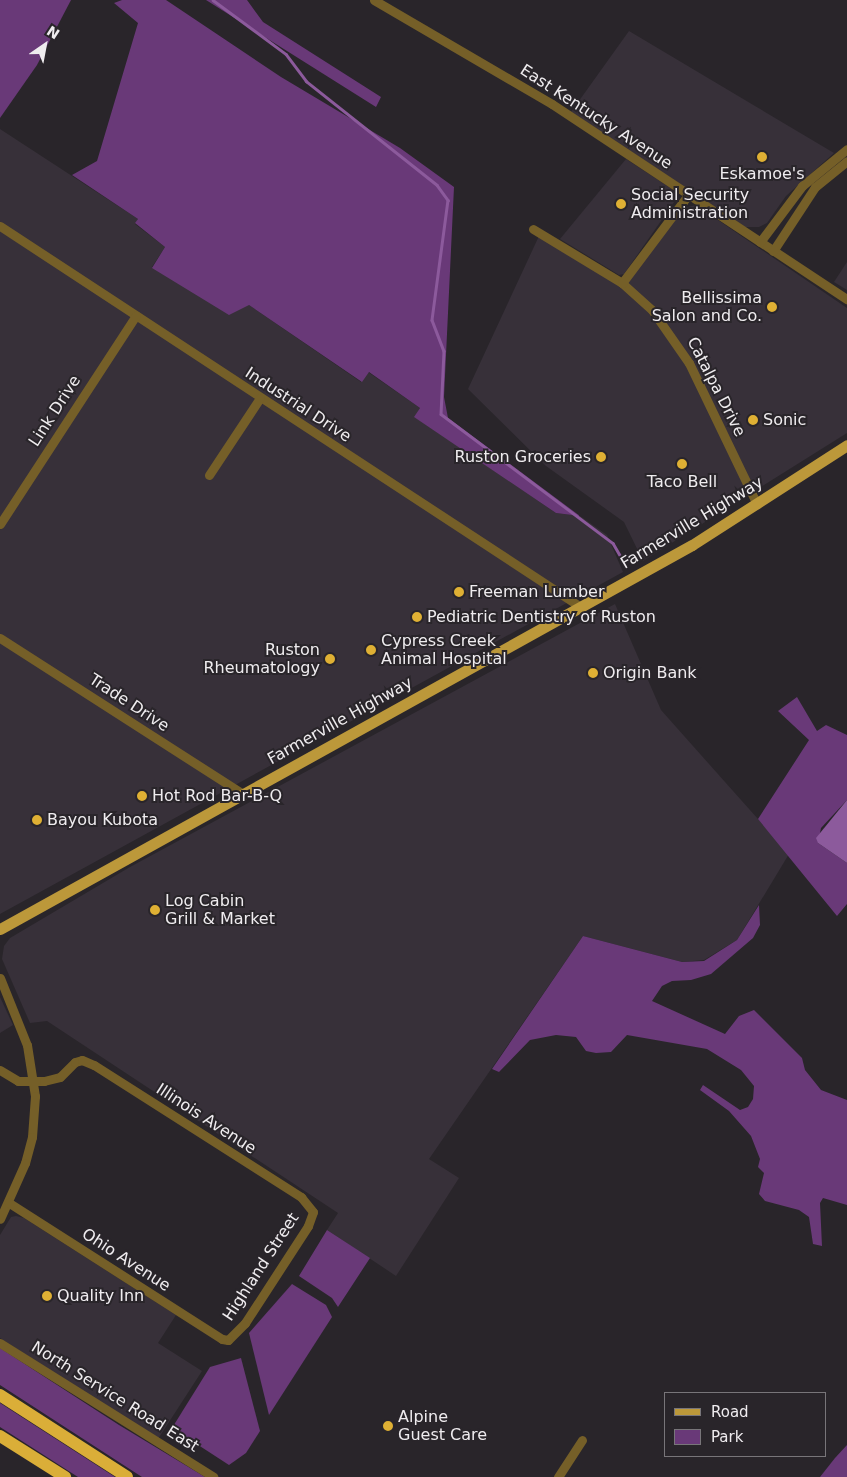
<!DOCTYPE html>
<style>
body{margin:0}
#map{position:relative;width:847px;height:1477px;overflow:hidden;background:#29252a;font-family:"DejaVu Sans",sans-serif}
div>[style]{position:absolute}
.built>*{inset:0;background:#373039}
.green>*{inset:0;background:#693978}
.water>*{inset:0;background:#8c5a9c}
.stream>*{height:2.5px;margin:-1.25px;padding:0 1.25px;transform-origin:1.25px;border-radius:1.25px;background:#8c5a9c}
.minor>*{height:9px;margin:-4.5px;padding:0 4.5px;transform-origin:4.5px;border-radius:4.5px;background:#755f28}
.major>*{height:11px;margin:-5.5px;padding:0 5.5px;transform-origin:5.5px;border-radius:5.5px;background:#bc983a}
.highway>*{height:12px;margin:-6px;padding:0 6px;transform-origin:6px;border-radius:6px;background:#daae38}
.dots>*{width:14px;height:14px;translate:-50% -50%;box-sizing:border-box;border:2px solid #29252a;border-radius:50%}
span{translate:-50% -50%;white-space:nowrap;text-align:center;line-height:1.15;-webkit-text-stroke:4px #29252a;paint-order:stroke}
.street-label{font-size:16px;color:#efecef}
.poi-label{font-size:16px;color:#efecef}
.left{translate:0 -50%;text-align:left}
.right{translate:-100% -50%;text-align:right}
.legend{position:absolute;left:664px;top:1392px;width:162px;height:65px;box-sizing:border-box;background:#29252a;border:1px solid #787579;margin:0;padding:6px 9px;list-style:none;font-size:15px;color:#efecef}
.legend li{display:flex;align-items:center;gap:10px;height:25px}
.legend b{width:25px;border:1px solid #787579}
.north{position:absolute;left:20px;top:20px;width:50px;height:50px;-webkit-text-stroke:4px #29252a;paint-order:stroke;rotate:33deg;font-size:14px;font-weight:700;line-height:20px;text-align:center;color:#efecef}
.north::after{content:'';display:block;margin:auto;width:18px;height:22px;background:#efecef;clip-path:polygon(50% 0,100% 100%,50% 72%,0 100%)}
</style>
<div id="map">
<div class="built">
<div style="clip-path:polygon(629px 31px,755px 106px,834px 153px,786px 196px,767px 223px,759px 227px,745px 227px,571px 112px)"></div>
<div style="clip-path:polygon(0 129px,138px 219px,135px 224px,165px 247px,152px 267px,249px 305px,361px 382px,368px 372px,420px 408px,415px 417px,556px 513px,580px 516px,607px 535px,623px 572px,0 914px)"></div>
<div style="clip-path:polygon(626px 159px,672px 189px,677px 198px,624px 274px,619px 275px,560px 239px)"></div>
<div style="clip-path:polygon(696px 205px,847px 308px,847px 433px,643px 561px,624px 522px,546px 466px,468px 389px,539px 236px,623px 288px,684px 208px)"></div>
<div style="clip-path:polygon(847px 262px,847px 290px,834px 282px)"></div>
<div style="clip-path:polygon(615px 604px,661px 710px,789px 854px,737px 940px,704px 960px,682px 962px,583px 936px,429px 1159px,459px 1178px,396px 1276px,327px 1230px,338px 1213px,47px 1021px,30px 1023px,2px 959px,4px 946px,10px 938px,130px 867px)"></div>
<div style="clip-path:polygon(0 997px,13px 1025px,0 1033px)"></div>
<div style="clip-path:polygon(16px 1216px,24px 1218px,176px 1315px,158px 1343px,202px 1371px,158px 1439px,0 1338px,0 1235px,11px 1217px)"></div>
</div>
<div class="green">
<div style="clip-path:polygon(0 0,71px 0,37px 65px,0 118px)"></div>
<div style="clip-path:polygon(122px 0,166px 0,281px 77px,400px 148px,454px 187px,444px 397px,448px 418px,580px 516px,556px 513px,414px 417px,420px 408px,369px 372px,362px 382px,249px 305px,229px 315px,152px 268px,165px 247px,135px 223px,138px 219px,72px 175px,97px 161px,138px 23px,114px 3px)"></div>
<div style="clip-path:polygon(206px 0,247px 0,263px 22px,381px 97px,376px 107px)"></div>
<div style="clip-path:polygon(797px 697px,817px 731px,826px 725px,847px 735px,847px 800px,821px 828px,818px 843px,847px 863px,847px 904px,837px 916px,758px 819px,809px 740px,778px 711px)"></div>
<div style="clip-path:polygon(759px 905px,760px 925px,753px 938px,711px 974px,691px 980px,672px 981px,662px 986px,652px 1001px,725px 1034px,739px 1016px,754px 1010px,802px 1058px,805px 1070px,821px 1090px,847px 1100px,847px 1205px,823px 1198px,820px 1203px,822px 1246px,813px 1244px,809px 1217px,799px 1210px,765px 1201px,759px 1194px,764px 1173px,758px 1167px,760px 1159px,751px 1136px,729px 1111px,700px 1090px,703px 1085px,740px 1110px,748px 1107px,753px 1099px,754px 1086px,741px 1070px,707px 1049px,627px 1035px,611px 1052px,596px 1053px,586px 1051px,576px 1037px,556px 1035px,530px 1040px,499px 1072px,492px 1069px,583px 936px,682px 962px,704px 961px,737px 940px)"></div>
<div style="clip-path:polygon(327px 1230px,370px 1258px,338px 1307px,332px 1298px,299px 1276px)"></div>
<div style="clip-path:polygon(292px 1284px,326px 1305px,332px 1317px,269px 1415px,249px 1333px)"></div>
<div style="clip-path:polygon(0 1348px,119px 1425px,205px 1477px,142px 1477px,0 1385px)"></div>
<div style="clip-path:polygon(241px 1358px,260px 1431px,246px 1453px,229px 1465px,172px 1428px,210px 1367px)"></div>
<div style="clip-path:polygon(0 1403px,115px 1477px,78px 1477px,0 1427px)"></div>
<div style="clip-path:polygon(847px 1445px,847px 1477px,820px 1477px,835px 1458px)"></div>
</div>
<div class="water">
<div style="clip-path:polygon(847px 800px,847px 863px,818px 843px,816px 838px)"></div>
</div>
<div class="stream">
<div style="left:213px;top:0;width:91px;rotate:36.5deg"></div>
<div style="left:286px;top:54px;width:34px;rotate:53deg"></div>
<div style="left:306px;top:81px;width:167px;rotate:38.4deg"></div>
<div style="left:437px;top:185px;width:19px;rotate:54deg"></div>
<div style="left:448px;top:200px;width:121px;rotate:97.6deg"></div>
<div style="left:432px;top:320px;width:33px;rotate:69deg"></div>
<div style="left:444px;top:351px;width:63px;rotate:92.7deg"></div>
<div style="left:441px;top:414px;width:215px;rotate:36.9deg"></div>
<div style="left:613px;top:543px;width:20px;rotate:60deg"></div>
</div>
<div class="minor">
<div style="left:374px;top:0;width:206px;rotate:30.3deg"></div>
<div style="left:552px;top:104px;width:354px;rotate:33.5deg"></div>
<div style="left:0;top:226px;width:695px;rotate:33.26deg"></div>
<div style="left:533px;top:229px;width:104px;rotate:31.2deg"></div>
<div style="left:622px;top:283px;width:40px;rotate:42deg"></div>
<div style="left:652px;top:310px;width:65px;rotate:55.1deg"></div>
<div style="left:689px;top:363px;width:157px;rotate:64.3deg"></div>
<div style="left:760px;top:242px;width:70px;rotate:-53.1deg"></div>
<div style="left:802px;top:186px;width:58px;rotate:-39.4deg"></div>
<div style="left:773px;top:251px;width:77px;rotate:-56.7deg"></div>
<div style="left:815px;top:187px;width:41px;rotate:-39.1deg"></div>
<div style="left:622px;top:283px;width:110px;rotate:-53.1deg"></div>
<div style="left:209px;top:475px;width:92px;rotate:-56.5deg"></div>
<div style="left:0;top:524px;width:249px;rotate:-56.9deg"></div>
<div style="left:0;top:638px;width:287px;rotate:32.7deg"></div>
<div style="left:0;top:978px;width:72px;rotate:68.1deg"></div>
<div style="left:27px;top:1045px;width:52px;rotate:81.1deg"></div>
<div style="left:35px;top:1096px;width:41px;rotate:94.2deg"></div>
<div style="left:32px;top:1137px;width:27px;rotate:105deg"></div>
<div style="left:25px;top:1163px;width:61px;rotate:114.1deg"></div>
<div style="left:0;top:1070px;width:21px;rotate:31deg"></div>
<div style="left:18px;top:1081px;width:26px"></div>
<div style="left:44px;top:1081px;width:16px;rotate:-14deg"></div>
<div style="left:60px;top:1077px;width:21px;rotate:-45deg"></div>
<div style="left:75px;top:1062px;width:7px;rotate:-16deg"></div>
<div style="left:82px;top:1060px;width:13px;rotate:23deg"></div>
<div style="left:94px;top:1065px;width:246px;rotate:32.5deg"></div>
<div style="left:301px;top:1197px;width:19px;rotate:51deg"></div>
<div style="left:313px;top:1212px;width:15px;rotate:110deg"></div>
<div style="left:308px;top:1226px;width:116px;rotate:123deg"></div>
<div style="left:245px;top:1323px;width:24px;rotate:135deg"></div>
<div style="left:228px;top:1340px;width:6px;rotate:-171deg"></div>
<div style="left:222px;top:1339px;width:253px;rotate:-147.4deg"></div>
<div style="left:0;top:1343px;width:252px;rotate:32.1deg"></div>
<div style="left:558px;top:1477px;width:44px;rotate:-57deg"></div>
</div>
<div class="major">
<div style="left:0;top:929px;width:791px;rotate:-29.03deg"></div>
<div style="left:692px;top:545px;width:184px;rotate:-32.8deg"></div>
</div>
<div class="highway">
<div style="left:0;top:1395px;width:151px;rotate:32.8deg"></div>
<div style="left:0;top:1436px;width:77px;rotate:32.2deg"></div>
</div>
<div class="dots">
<div style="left:762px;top:157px;background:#dfb034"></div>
<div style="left:621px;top:204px;background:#dfb034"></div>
<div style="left:772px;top:307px;background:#dfb034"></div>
<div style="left:753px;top:420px;background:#dfb034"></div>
<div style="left:601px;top:457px;background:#dfb034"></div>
<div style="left:682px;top:464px;background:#dfb034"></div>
<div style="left:459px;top:592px;background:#dfb034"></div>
<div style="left:417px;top:617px;background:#dfb034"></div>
<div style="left:371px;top:650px;background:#dfb034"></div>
<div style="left:330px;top:659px;background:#dfb034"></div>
<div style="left:593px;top:673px;background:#dfb034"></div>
<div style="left:142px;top:796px;background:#dfb034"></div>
<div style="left:37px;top:820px;background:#dfb034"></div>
<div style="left:155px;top:910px;background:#dfb034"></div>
<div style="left:47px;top:1296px;background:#dfb034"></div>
<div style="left:388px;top:1426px;background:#dfb034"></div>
</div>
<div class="street-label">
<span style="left:596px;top:117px;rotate:33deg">East Kentucky Avenue</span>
<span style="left:716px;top:387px;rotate:63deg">Catalpa Drive</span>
<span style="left:298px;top:405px;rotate:33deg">Industrial Drive</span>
<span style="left:55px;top:411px;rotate:-57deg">Link Drive</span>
<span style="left:692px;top:523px;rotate:-31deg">Farmerville Highway</span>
<span style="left:129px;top:703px;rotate:33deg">Trade Drive</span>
<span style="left:340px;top:721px;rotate:-29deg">Farmerville Highway</span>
<span style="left:206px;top:1119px;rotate:33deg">Illinois Avenue</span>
<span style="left:126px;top:1260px;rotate:33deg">Ohio Avenue</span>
<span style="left:261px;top:1267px;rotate:-57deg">Highland Street</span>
<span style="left:115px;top:1397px;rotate:32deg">North Service Road East</span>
</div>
<div class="poi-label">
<span style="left:762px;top:174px">Eskamoe's</span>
<span class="left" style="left:631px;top:204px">Social Security<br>Administration</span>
<span class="right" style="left:762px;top:307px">Bellissima<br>Salon and Co.</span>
<span class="left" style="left:763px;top:420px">Sonic</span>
<span class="right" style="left:591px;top:457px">Ruston Groceries</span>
<span style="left:682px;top:482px">Taco Bell</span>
<span class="left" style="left:469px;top:592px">Freeman Lumber</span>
<span class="left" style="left:427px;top:617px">Pediatric Dentistry of Ruston</span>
<span class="left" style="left:381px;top:650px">Cypress Creek<br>Animal Hospital</span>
<span class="right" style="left:320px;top:659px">Ruston<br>Rheumatology</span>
<span class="left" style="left:603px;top:673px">Origin Bank</span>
<span class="left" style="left:152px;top:796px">Hot Rod Bar-B-Q</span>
<span class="left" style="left:47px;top:820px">Bayou Kubota</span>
<span class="left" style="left:165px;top:910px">Log Cabin<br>Grill &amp; Market</span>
<span class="left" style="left:57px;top:1296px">Quality Inn</span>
<span class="left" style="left:398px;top:1426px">Alpine<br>Guest Care</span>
</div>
<ul class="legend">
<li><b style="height:6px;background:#bc983a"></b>Road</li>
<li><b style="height:14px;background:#693978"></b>Park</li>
</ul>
<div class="north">N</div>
</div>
